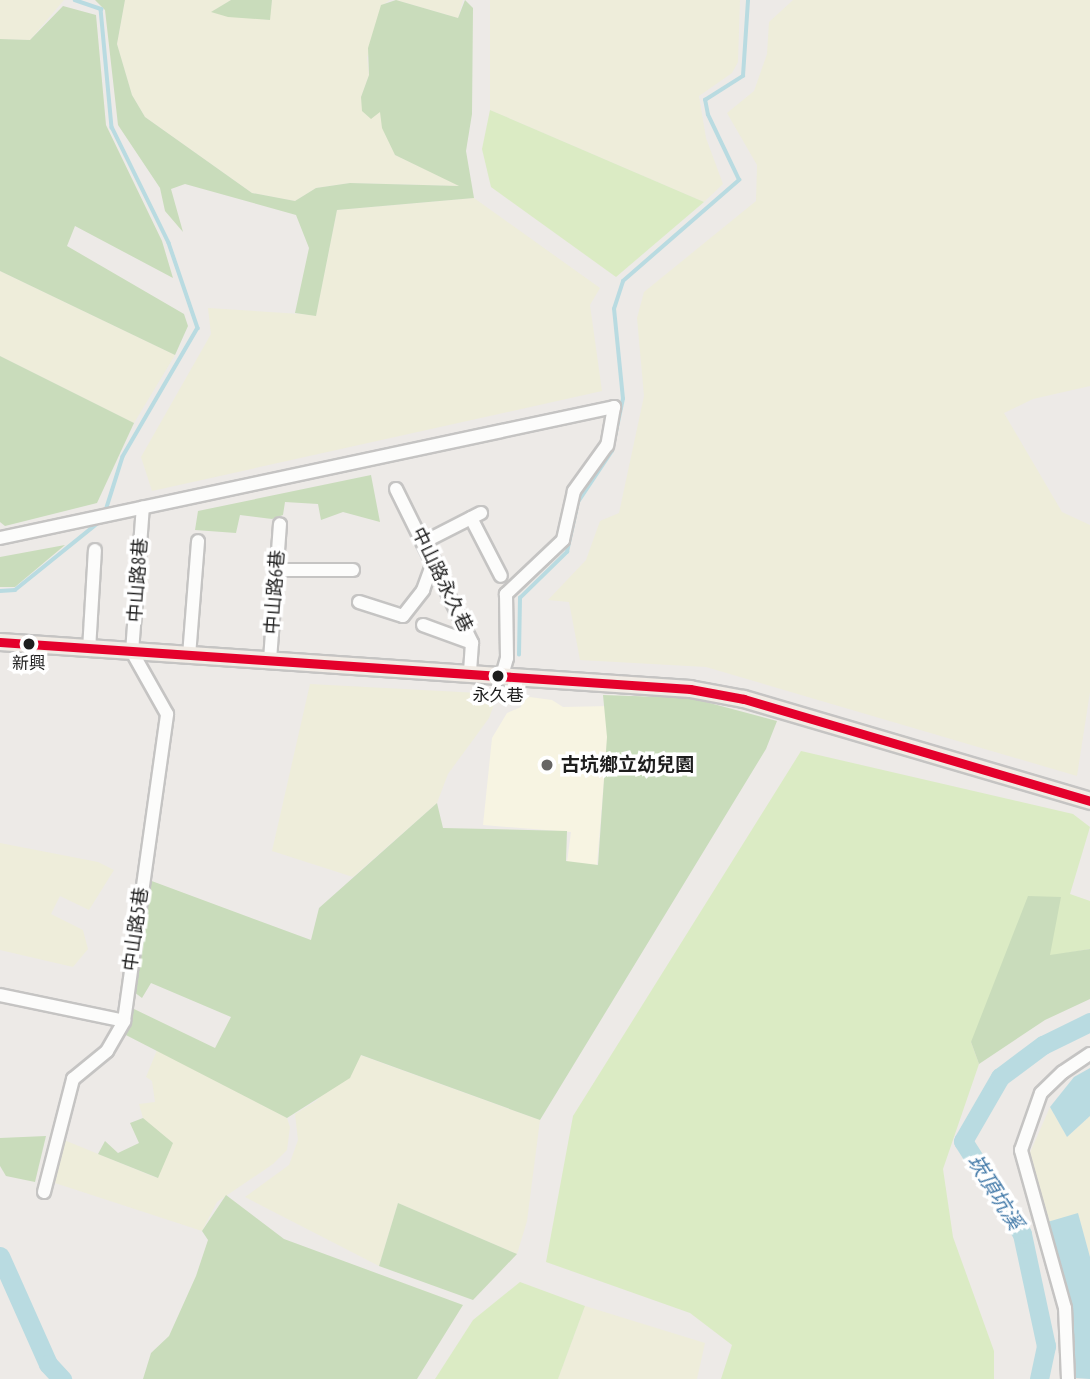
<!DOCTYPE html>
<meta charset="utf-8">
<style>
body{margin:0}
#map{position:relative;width:1090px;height:1379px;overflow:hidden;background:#edeae7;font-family:"PT Sans Narrow","Noto Sans TC",sans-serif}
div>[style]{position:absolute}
.education>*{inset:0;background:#f7f4e2}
.farmland>*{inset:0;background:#eeedda}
.grass>*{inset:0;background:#dbebc4}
.forest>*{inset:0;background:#c9dcbb}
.water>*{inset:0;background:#b9dbe1}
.stream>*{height:3.5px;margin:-1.75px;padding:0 1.75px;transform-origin:1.75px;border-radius:1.75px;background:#b9dbe1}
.river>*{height:19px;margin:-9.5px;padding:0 9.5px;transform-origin:9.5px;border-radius:9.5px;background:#b9dbe1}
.roads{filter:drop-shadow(2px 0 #c5c4c3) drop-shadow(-2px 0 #c5c4c3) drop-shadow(0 2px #c5c4c3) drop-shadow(0 -2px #c5c4c3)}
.minor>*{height:12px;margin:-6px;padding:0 6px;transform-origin:6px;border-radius:6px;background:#fcfcfb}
.major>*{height:16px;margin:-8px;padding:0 8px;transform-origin:8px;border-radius:8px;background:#f1ebe4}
.bus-1>*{height:9px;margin:-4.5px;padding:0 4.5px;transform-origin:4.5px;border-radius:4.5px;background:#e4002b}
.dots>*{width:19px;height:19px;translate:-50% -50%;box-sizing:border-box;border:4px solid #fff;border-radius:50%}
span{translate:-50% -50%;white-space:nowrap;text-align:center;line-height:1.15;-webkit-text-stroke:7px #fff;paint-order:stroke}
.bus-label{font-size:17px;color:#1e1e1e}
.street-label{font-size:19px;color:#1e1e1e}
.poi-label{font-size:19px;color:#1e1e1e;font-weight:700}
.left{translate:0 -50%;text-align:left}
.water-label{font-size:21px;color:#457ba9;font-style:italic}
</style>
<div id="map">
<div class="education">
<div style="clip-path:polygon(522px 696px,552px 700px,563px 707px,610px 706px,597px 865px,567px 862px,571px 832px,483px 825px,492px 738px,507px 713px,521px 707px)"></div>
</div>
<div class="farmland">
<div style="clip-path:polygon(0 0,64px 0,30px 40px,0 39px)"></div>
<div style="clip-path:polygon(125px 0,231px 0,212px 12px,269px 20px,272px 0,390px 0,381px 6px,379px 38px,367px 57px,369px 75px,361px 97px,380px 111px,395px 155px,460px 186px,350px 183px,316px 188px,295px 201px,252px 193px,145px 117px,132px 95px,117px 44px)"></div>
<div style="clip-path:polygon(396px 0,463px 0,458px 18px)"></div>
<div style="clip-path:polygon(490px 0,740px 0,738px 62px,732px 73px,699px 96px,706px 138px,723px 184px,704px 202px,490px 110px)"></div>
<div style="clip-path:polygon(793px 0,1090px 0,1090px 386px,1033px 399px,1004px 413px,1062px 512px,1090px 525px,1090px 692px,1077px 776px,706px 667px,580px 660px,569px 602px,548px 600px,586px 560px,600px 521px,619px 513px,644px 396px,637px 318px,644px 292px,756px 201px,757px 165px,727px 113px,754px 91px,767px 54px,769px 22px)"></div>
<div style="clip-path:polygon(474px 198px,600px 288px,590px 305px,602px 391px,152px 491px,141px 457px,211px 334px,208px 308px,316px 315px,337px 210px)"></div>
<div style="clip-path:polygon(0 271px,175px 355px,134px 423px,0 356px)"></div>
<div style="clip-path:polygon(310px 684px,498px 694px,489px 718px,448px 774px,437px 803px,353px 877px,272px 851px)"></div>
<div style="clip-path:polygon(0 843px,98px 862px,114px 870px,89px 910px,60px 896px,51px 914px,83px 930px,88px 949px,73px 967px,0 950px)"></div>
<div style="clip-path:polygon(157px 1050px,287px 1118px,290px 1127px,287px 1150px,273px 1164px,217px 1202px,202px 1231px,55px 1183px,64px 1140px,157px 1178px,172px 1143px,143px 1118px,139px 1104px,155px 1102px,152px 1081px,146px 1077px)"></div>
<div style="clip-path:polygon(360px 1055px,540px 1120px,527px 1221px,517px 1254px,398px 1203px,379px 1266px,245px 1197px,289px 1165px,298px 1140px,295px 1114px,316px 1101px)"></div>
<div style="clip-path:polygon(1050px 1107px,1067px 1137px,1090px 1116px,1090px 1257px,1078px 1214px,1044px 1223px,1029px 1155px)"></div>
<div style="clip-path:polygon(585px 1306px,705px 1343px,697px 1379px,558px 1379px)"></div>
</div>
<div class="grass">
<div style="clip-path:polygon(490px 110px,704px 202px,616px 277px,491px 187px,482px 149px)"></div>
<div style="clip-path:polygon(801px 751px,1073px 814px,1090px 827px,1070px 894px,1090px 901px,1090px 949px,1050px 956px,971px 1042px,979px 1064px,943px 1169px,953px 1237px,994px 1351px,994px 1379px,721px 1379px,732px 1345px,690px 1313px,546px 1262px,573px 1116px)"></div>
<div style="clip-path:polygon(520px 1282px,585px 1306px,558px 1379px,435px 1379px,473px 1320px)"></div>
</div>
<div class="forest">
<div style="clip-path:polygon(95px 0,125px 0,117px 44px,132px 95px,145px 117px,252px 193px,295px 201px,316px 188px,350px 183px,459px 186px,395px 155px,382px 128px,380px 112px,371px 119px,362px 111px,361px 97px,369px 75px,368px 48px,381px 5px,396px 0,458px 18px,465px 0,473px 8px,472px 114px,466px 151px,474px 198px,337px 210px,316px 316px,295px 313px,309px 248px,296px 215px,185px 184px,171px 189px,183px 232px,165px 211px,160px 188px,118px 125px,105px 10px)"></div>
<div style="clip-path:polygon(231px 0,272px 0,270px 20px,228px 17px,211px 12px)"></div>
<div style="clip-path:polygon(63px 6px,96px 15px,106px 125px,162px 241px,173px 278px,75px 226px,67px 246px,184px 314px,188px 326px,175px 355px,0 271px,0 39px,30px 40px)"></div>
<div style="clip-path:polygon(0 356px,134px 423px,97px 503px,5px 526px,0 522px)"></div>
<div style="clip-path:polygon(371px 475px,380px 522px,343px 512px,321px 520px,318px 504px,285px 502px,283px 515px,272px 519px,240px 515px,236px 533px,195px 530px,198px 511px)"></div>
<div style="clip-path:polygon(65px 545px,15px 587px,0 587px,0 557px)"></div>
<div style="clip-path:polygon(603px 695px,691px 698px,777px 721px,766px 749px,540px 1120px,361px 1055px,350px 1078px,287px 1118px,122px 1033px,134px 1009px,215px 1048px,231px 1017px,151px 983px,142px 998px,134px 992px,149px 880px,311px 940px,319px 908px,437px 803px,443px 828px,567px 831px,566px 861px,598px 865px,607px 737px)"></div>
<div style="clip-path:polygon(1028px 896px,1061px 897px,1050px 955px,1090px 949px,1090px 999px,1045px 1020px,979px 1064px,971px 1042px)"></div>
<div style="clip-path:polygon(143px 1118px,173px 1143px,158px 1178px,98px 1154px,105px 1141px,118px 1153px,139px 1143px,130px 1123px)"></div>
<div style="clip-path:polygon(46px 1136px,35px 1182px,6px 1176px,0 1166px,0 1138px)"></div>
<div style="clip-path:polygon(226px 1195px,284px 1239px,463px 1305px,417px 1379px,143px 1379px,151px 1353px,169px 1336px,196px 1276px,208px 1240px,202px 1231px)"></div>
<div style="clip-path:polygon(398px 1203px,517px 1254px,473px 1300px,379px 1266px)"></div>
</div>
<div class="water">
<div style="clip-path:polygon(1090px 1068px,1090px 1116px,1067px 1137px,1050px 1107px,1074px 1077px)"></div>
<div style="clip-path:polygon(1078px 1213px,1090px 1257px,1090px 1379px,1075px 1378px,1071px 1325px,1044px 1223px)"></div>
</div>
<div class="stream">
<div style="left:75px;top:0;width:28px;rotate:19deg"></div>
<div style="left:101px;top:9px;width:119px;rotate:84.7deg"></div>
<div style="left:112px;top:127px;width:129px;rotate:63.8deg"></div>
<div style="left:169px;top:243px;width:90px;rotate:71.2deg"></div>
<div style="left:198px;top:328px;width:149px;rotate:120.2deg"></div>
<div style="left:123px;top:457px;width:57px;rotate:107.5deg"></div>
<div style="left:0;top:591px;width:15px;rotate:-4deg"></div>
<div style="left:15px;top:590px;width:113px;rotate:-38.9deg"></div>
<div style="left:519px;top:655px;width:57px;rotate:-89deg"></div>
<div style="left:520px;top:598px;width:66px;rotate:-44.4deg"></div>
<div style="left:567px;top:552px;width:51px;rotate:-77.6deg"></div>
<div style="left:578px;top:502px;width:61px;rotate:-56.3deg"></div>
<div style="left:612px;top:451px;width:53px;rotate:-78.1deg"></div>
<div style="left:623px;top:399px;width:90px;rotate:-95.7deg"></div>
<div style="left:614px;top:309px;width:29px;rotate:-72deg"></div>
<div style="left:623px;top:281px;width:154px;rotate:-41deg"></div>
<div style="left:739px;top:180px;width:72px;rotate:-115.5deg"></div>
<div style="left:708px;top:115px;width:15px;rotate:-101deg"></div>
<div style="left:705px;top:100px;width:45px;rotate:-32.3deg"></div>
<div style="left:743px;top:76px;width:76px;rotate:-86.2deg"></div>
</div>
<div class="river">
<div style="left:0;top:1256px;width:118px;rotate:66deg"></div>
<div style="left:48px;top:1364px;width:21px;rotate:47deg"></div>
<div style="left:1039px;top:1379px;width:34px;rotate:-78deg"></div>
<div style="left:1046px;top:1346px;width:115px;rotate:-102.1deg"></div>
<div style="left:1022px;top:1234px;width:110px;rotate:-122.4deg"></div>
<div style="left:963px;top:1141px;width:74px;rotate:-60deg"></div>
<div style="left:1000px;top:1077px;width:54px;rotate:-36.7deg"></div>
<div style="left:1043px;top:1045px;width:52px;rotate:-26.1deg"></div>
</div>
<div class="roads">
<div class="minor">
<div style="left:396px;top:489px;width:172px;rotate:63.7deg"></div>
<div style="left:472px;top:643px;width:32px;rotate:94deg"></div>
<div style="left:471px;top:518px;width:65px;rotate:62.7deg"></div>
<div style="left:0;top:538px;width:628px;rotate:-12.04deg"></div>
<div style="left:614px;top:407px;width:39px;rotate:100deg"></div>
<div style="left:607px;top:445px;width:57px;rotate:125.7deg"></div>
<div style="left:574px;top:491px;width:50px;rotate:102.7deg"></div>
<div style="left:563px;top:540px;width:79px;rotate:136.5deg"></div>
<div style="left:506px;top:594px;width:64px;rotate:89.1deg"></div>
<div style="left:507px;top:658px;width:18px;rotate:106deg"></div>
<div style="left:424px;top:542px;width:64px;rotate:-27deg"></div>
<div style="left:277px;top:570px;width:76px"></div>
<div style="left:359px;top:602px;width:46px;rotate:17.7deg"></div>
<div style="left:403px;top:616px;width:33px;rotate:-52deg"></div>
<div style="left:423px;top:590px;width:32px;rotate:-70deg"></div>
<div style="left:423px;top:625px;width:52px;rotate:20.2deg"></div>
<div style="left:89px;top:650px;width:100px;rotate:-86.6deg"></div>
<div style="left:189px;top:656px;width:115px;rotate:-85.5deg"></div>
<div style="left:270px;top:660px;width:136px;rotate:-85.8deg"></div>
<div style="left:0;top:995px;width:127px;rotate:11.8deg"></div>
<div style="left:44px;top:1192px;width:117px;rotate:-75.6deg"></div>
<div style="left:73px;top:1079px;width:44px;rotate:-39.5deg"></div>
<div style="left:107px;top:1051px;width:34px;rotate:-60deg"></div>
<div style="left:124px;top:1021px;width:310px;rotate:-82deg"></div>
<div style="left:167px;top:714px;width:71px;rotate:-119.4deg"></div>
<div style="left:132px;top:652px;width:145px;rotate:-85.7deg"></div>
<div style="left:1068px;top:1379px;width:71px;rotate:-92.4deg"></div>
<div style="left:1065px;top:1308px;width:164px;rotate:-105.6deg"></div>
<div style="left:1021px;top:1150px;width:60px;rotate:-70.7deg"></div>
<div style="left:1041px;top:1093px;width:30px;rotate:-44deg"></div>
<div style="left:1063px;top:1072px;width:32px;rotate:-34deg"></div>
</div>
<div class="major">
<div style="left:0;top:642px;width:692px;rotate:3.9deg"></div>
<div style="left:690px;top:689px;width:55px;rotate:10.5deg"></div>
<div style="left:744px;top:699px;width:361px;rotate:16.4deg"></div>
</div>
</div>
<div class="bus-1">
<div style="left:0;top:642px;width:692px;rotate:3.9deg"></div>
<div style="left:690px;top:689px;width:55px;rotate:10.5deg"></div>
<div style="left:744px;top:699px;width:361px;rotate:16.4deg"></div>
</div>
<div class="dots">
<div style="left:29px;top:644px;background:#1e1e1e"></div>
<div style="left:498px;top:676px;background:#1e1e1e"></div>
<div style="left:547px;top:765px;background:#666564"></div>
</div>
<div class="bus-label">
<span style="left:29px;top:664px">新興</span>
<span style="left:498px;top:696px">永久巷</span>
</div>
<div class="street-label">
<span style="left:138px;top:580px;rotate:-86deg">中山路8巷</span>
<span style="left:442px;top:580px;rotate:64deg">中山路永久巷</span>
<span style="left:275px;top:592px;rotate:-86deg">中山路6巷</span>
<span style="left:136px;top:929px;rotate:-82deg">中山路5巷</span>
</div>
<div class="poi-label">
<span class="left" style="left:561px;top:765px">古坑鄉立幼兒園</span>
</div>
<div class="water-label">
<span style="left:995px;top:1192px;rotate:58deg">崁頂坑溪</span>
</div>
</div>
